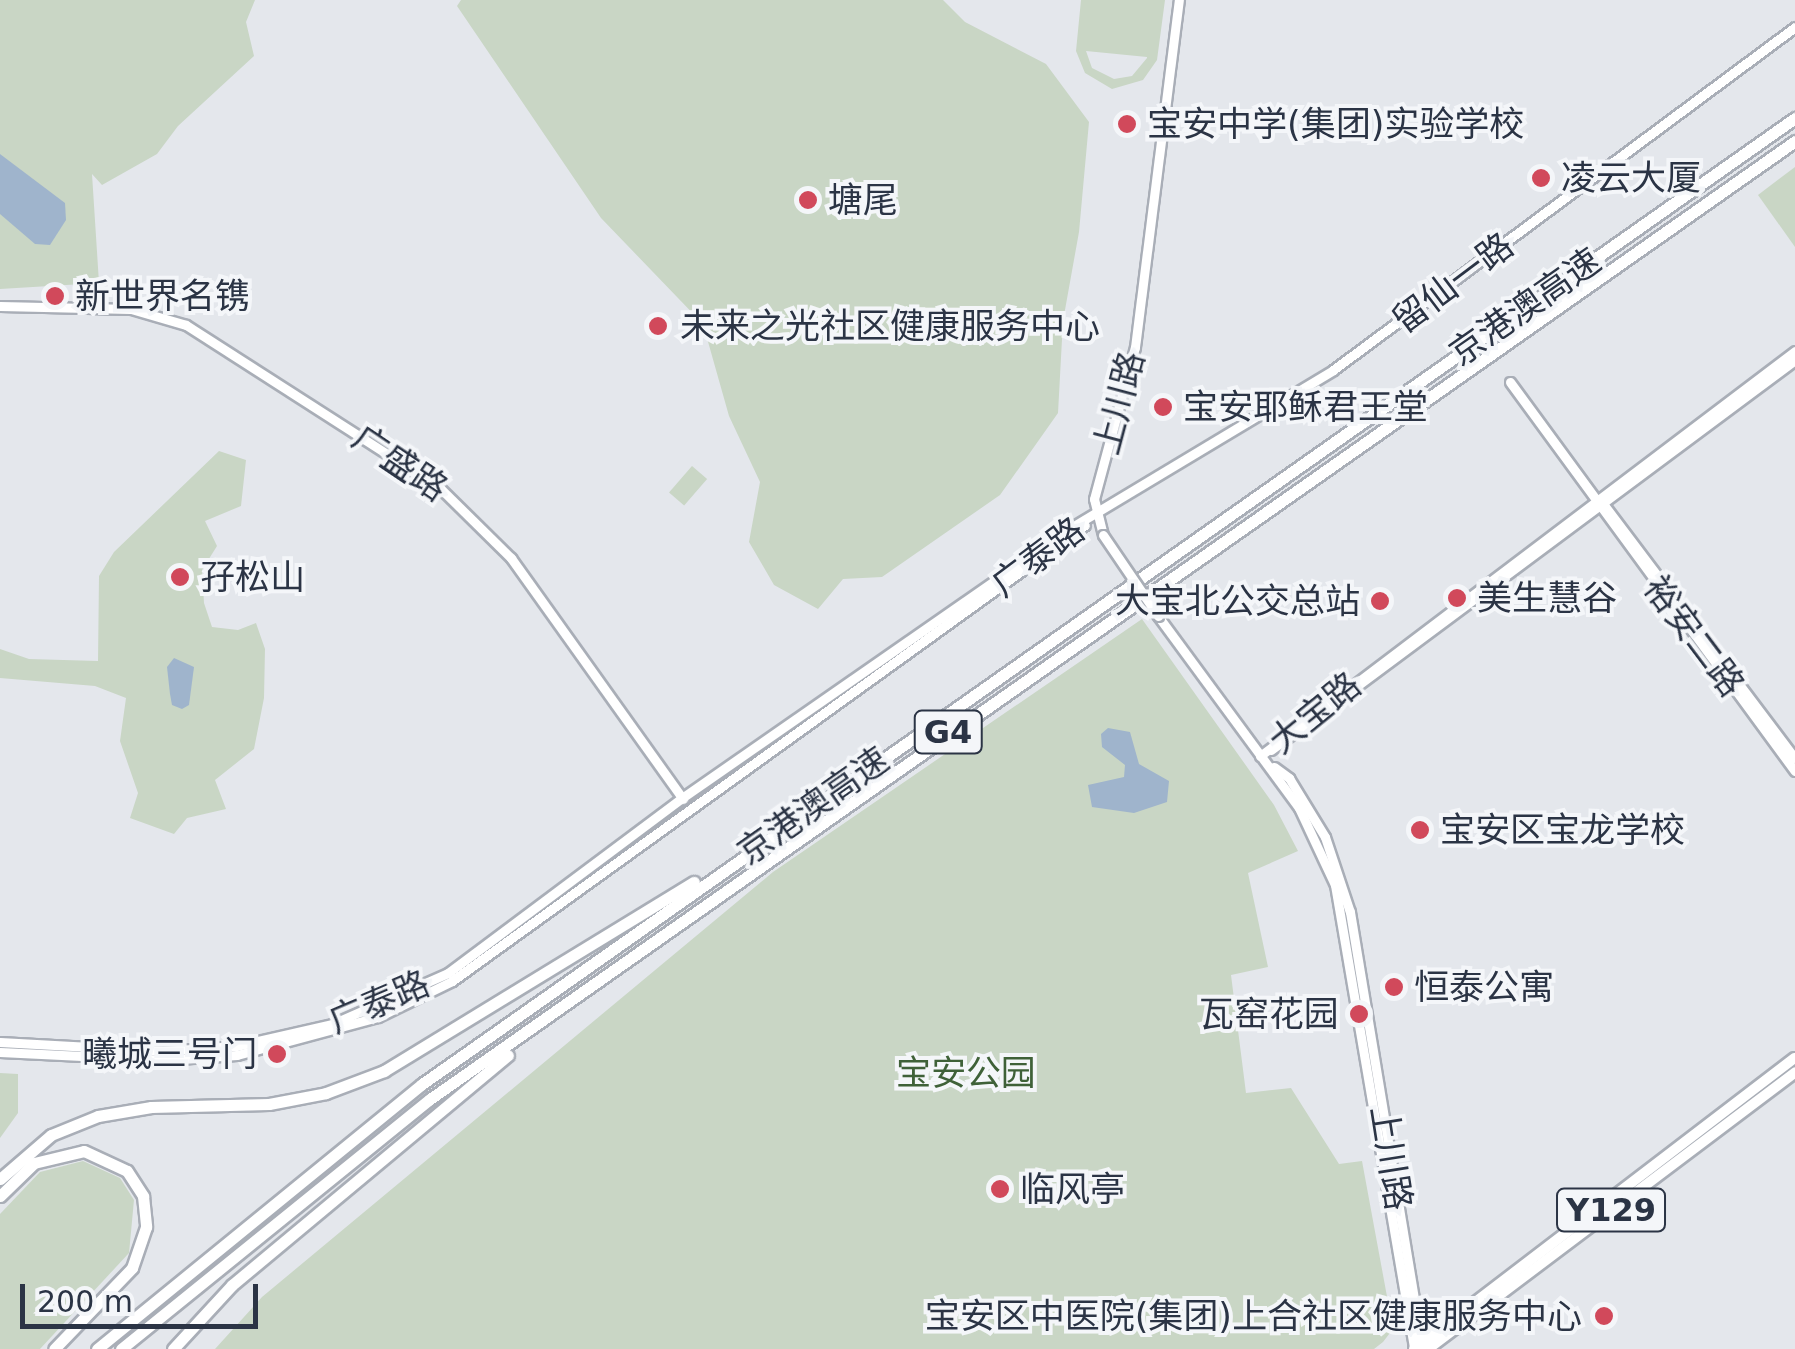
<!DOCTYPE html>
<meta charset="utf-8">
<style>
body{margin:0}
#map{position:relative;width:1795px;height:1349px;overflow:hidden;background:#e4e7ec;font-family:"DejaVu Sans","Noto Sans SC",sans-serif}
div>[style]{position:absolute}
.green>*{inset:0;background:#c9d6c5;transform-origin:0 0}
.water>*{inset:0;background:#9fb4cc}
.roads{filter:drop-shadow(2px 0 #a9aeb7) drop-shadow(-2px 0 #a9aeb7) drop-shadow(0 2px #a9aeb7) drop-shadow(0 -2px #a9aeb7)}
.secondary>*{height:9px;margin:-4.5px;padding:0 4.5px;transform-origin:4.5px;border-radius:4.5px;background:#fff}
.primary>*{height:10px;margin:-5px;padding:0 5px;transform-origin:5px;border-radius:5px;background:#fff}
.highway>*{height:11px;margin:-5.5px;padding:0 5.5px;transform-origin:5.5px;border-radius:5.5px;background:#fff}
.bridges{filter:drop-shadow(2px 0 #a9aeb7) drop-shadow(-2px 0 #a9aeb7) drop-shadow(0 2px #a9aeb7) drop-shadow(0 -2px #a9aeb7)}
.secondary-bridge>*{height:9px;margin:-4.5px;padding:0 4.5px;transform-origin:4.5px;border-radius:4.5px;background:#fff}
.dots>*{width:28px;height:28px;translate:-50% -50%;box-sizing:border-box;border:5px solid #f4f6f9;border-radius:50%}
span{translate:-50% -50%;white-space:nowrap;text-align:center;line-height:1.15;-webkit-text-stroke:8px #f4f6f9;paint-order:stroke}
.shield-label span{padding:2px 8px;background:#f4f6f9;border:2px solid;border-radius:8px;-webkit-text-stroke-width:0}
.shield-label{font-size:32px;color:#2b3445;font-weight:700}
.poi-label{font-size:35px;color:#2b3445}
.left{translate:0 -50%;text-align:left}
.right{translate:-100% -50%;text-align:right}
.street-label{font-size:35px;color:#2b3445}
.park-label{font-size:35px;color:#3f6138}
.scale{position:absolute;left:20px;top:1284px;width:238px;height:45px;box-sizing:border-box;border:5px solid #2b3445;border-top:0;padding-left:12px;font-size:30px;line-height:35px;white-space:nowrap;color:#2b3445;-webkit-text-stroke:8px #f4f6f9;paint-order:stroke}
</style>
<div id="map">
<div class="green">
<div style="clip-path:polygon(0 0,255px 0,246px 22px,254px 56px,178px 126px,157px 154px,102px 185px,92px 174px,99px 283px,0 289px)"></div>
<div style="clip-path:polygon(461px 0,943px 0,965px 22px,1046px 64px,1089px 122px,1079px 232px,1063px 321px,1058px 413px,1000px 495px,882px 577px,843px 579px,818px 609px,774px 585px,749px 542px,760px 482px,729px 416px,703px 324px,601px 218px,457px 6px)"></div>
<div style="clip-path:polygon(evenodd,1081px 0,1165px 0,1157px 60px,1143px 80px,1112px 89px,1085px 73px,1076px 51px,1081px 0,1086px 51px,1147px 57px,1147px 58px,1132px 76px,1114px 79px,1092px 68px,1086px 51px)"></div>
<div style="clip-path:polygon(1795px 167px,1795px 247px,1758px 195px)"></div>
<div style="clip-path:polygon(219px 451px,246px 460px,241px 506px,205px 521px,217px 546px,202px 570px,204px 603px,212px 627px,238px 630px,256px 623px,265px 649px,264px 698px,254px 749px,215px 780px,226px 809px,187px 818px,174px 834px,130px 818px,138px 793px,120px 741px,126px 698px,95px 686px,0 678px,0 649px,29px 659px,98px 661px,99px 576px,114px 552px)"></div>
<div style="left:692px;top:466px;width:20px;height:35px;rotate:41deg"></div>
<div style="clip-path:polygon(1142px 619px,1274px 805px,1298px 851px,1248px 873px,1268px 967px,1231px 975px,1246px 1093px,1291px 1088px,1339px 1164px,1362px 1161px,1393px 1329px,1383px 1342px,1374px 1349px,215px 1349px,262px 1297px,773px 872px)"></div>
<div style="clip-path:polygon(0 1073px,18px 1074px,18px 1113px,0 1138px)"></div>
<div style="clip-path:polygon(83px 1161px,120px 1178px,134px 1200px,129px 1253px,40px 1349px,0 1349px,0 1214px,40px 1172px)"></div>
</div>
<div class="water">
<div style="clip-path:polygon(0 154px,65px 203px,66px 220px,50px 245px,35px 244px,0 214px)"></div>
<div style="clip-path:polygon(174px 658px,194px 667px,189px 705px,182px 709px,172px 705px,170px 694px,167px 667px)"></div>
<div style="clip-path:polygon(1108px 728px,1130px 732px,1139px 764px,1169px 781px,1167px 802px,1134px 813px,1092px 807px,1088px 785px,1124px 777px,1125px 765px,1102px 747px,1101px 734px)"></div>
</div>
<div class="roads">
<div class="secondary">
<div style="left:0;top:306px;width:131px;rotate:1.3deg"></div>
<div style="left:131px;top:309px;width:57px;rotate:16.2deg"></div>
<div style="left:186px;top:325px;width:302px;rotate:32.7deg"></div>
<div style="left:440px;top:488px;width:100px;rotate:44.6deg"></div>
<div style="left:511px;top:558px;width:296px;rotate:54.5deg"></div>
<div style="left:1510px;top:382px;width:482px;rotate:53.8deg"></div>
<div style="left:1601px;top:501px;width:322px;rotate:53deg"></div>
<div style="left:1103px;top:535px;width:37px;rotate:-104deg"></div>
<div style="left:1094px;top:499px;width:157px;rotate:-74.9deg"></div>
<div style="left:1135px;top:347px;width:350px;rotate:-82.8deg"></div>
<div style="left:1158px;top:616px;width:238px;rotate:53.7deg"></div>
<div style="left:1299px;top:808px;width:85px;rotate:64.9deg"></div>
<div style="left:1335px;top:885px;width:471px;rotate:80.3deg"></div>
<div style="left:1271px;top:750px;width:653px;rotate:-36.66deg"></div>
<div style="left:1260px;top:756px;width:671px;rotate:-37.13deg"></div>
<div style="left:1274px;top:767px;width:19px;rotate:36deg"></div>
<div style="left:1289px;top:778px;width:69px;rotate:58.6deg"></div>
<div style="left:1325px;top:837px;width:79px;rotate:71.6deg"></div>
<div style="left:1350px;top:912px;width:443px;rotate:80.6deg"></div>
<div style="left:0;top:1042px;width:163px;rotate:3.2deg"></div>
<div style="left:163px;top:1051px;width:73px;rotate:-3.9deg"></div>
<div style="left:236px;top:1046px;width:98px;rotate:-12.9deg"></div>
<div style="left:332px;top:1024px;width:127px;rotate:-23.7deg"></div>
<div style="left:448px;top:973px;width:292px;rotate:-36.8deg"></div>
<div style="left:682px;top:798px;width:469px;rotate:-34.8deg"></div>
<div style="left:1067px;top:530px;width:310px;rotate:-31deg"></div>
<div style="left:1333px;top:370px;width:575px;rotate:-36.59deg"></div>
<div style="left:0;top:1052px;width:164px;rotate:2.8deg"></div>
<div style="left:164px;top:1060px;width:73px;rotate:-3.9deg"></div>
<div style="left:237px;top:1055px;width:146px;rotate:-15.1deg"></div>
<div style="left:378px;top:1017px;width:82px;rotate:-25.9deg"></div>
<div style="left:452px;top:981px;width:780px;rotate:-35.77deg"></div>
</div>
<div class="primary">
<div style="left:1414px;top:1349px;width:479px;rotate:-37.4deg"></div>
<div style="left:1428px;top:1349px;width:460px;rotate:-37deg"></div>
</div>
<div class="highway">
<div style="left:0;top:1179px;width:67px;rotate:-40.8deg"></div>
<div style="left:51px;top:1135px;width:51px;rotate:-22deg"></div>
<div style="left:98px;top:1116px;width:54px;rotate:-9.6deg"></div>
<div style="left:151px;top:1107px;width:118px;rotate:-1.5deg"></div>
<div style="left:269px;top:1104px;width:58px;rotate:-10.9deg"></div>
<div style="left:326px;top:1093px;width:62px;rotate:-20.8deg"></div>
<div style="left:384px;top:1071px;width:363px;rotate:-31.4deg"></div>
<div style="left:0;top:1196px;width:47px;rotate:-44.1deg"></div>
<div style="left:34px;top:1163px;width:51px;rotate:-13.5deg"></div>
<div style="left:84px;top:1151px;width:47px;rotate:24.9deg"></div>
<div style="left:127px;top:1171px;width:30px;rotate:57deg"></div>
<div style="left:143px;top:1196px;width:31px;rotate:84deg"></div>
<div style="left:146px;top:1227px;width:43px;rotate:108.9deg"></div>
<div style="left:132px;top:1268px;width:112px;rotate:133.9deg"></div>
<div style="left:97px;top:1349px;width:419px;rotate:-39.2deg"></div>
<div style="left:422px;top:1084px;width:1679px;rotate:-35.13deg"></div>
<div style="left:121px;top:1349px;width:397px;rotate:-39deg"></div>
<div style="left:430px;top:1099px;width:1668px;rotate:-35.06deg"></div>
<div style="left:173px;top:1349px;width:87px;rotate:-47.3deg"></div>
<div style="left:232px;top:1285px;width:359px;rotate:-39.8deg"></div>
</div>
</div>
<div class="bridges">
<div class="secondary-bridge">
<div style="left:1103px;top:535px;width:98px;rotate:55.8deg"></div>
</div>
</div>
<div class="dots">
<div style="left:1127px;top:124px;background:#d1495b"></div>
<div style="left:1541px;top:178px;background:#d1495b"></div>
<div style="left:808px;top:200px;background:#d1495b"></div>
<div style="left:55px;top:296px;background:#d1495b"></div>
<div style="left:658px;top:326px;background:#d1495b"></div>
<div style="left:1163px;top:407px;background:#d1495b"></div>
<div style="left:180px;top:577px;background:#d1495b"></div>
<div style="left:1457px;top:598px;background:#d1495b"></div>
<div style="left:1380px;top:601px;background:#d1495b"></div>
<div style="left:1420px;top:830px;background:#d1495b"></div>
<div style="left:1394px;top:987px;background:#d1495b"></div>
<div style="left:1359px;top:1014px;background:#d1495b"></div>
<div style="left:277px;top:1054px;background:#d1495b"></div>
<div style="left:1000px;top:1189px;background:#d1495b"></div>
<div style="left:1604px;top:1316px;background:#d1495b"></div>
</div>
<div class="shield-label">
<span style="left:948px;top:732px">G4</span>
<span style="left:1611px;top:1210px">Y129</span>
</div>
<div class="poi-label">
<span class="left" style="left:1147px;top:124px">宝安中学(集团)实验学校</span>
<span class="left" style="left:1561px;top:178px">凌云大厦</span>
<span class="left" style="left:828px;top:200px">塘尾</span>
<span class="left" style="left:75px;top:296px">新世界名镌</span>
<span class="left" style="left:680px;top:326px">未来之光社区健康服务中心</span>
<span class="left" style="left:1183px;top:407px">宝安耶稣君王堂</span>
<span class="left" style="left:200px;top:577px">孖松山</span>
<span class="left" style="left:1477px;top:598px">美生慧谷</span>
<span class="right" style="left:1360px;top:601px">大宝北公交总站</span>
<span class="left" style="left:1440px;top:830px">宝安区宝龙学校</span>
<span class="left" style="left:1414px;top:987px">恒泰公寓</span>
<span class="right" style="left:1339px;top:1014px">瓦窑花园</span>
<span class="right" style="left:257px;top:1054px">曦城三号门</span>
<span class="left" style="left:1020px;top:1189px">临风亭</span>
<span class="right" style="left:1582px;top:1316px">宝安区中医院(集团)上合社区健康服务中心</span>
</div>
<div class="street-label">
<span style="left:1453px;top:283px;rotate:-37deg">留仙一路</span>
<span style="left:1525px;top:307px;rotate:-35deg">京港澳高速</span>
<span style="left:1119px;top:403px;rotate:-75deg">上川路</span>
<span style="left:400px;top:463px;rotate:34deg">广盛路</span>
<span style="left:1038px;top:557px;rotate:-37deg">广泰路</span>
<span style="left:1694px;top:636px;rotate:53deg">裕安二路</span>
<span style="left:1315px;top:713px;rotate:-39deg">大宝路</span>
<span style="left:813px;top:806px;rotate:-35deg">京港澳高速</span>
<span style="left:379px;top:1002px;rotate:-23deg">广泰路</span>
<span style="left:1391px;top:1158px;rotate:81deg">上川路</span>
</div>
<div class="park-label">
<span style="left:966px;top:1073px">宝安公园</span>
</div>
<div class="scale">200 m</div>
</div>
